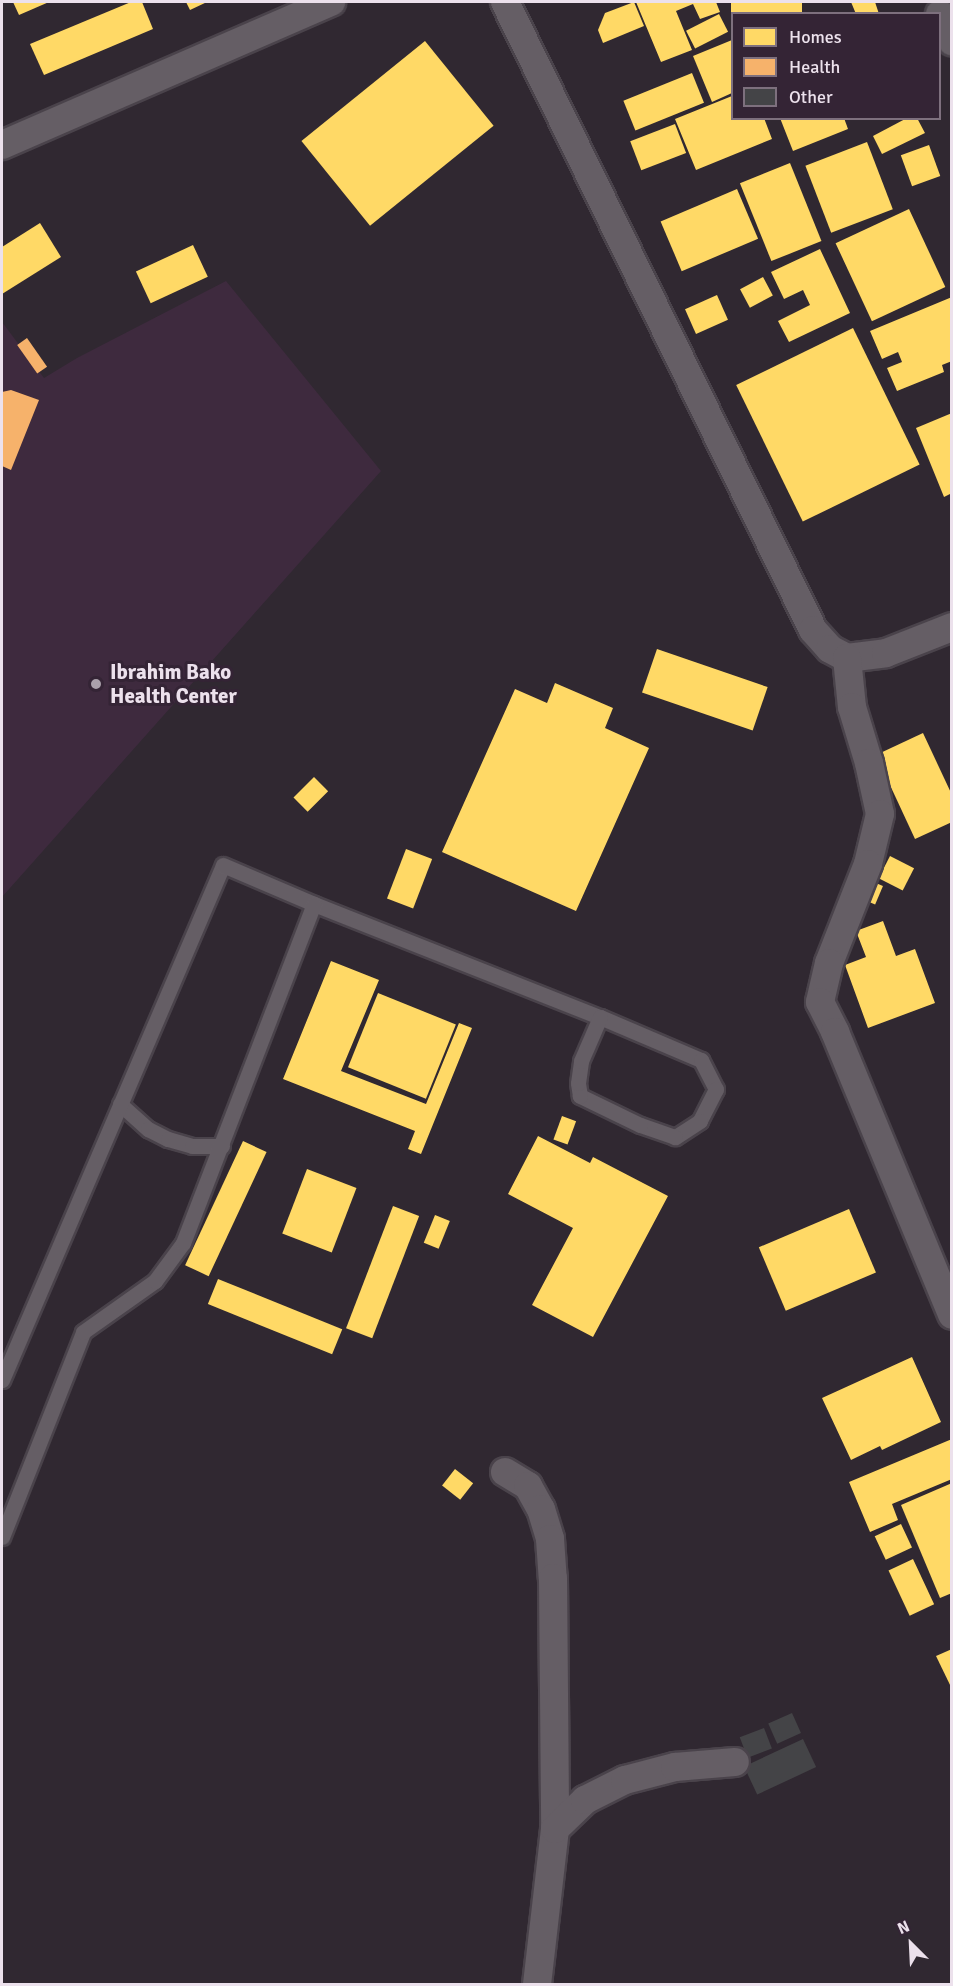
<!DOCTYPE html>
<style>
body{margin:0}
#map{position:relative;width:953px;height:1986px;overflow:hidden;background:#302831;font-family:Signika,sans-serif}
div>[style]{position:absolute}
.built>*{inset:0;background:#3e2a3e}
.homes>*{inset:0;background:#ffd966;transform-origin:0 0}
.health>*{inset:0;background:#f6b26b;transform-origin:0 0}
.building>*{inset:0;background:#444447;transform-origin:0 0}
.roads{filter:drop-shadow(2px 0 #4a434b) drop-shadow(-2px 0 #4a434b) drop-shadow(0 2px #4a434b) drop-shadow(0 -2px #4a434b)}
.service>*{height:15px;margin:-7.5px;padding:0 7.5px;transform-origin:7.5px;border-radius:7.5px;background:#655e65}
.minor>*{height:28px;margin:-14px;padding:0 14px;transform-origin:14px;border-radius:14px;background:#655e65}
.dots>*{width:16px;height:16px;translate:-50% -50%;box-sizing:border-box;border:3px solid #342435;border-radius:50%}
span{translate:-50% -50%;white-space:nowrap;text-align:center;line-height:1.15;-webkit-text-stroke:6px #342435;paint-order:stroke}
.poi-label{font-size:21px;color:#ece1ec;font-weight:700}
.left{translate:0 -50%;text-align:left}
.frame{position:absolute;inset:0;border:3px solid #ece1ec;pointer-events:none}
.legend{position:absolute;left:731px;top:12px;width:210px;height:108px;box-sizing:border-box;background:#342435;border:2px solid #7e707e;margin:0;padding:8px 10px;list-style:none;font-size:18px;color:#ece1ec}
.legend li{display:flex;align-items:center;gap:12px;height:30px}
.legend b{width:30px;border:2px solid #7e707e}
.north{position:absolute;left:881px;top:1914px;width:60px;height:60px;-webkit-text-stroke:4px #342435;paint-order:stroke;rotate:336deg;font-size:16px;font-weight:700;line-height:24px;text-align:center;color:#ece1ec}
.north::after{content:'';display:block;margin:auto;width:21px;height:27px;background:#ece1ec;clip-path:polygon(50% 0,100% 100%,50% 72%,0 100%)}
</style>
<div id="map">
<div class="built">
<div style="clip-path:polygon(226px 281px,381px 471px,2px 897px,2px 322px,44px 378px,77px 358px)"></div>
</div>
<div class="homes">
<div style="clip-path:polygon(13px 2px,49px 2px,19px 15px)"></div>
<div style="clip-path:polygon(131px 2px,142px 2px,153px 29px,44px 75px,30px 44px)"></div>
<div style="clip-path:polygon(186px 2px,207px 2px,190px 10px)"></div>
<div style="clip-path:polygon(634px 2px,644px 26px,603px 43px,598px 30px,605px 13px)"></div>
<div style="clip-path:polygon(636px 2px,716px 2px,720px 12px,700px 19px,693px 4px,676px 11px,692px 50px,661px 62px)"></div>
<div style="left:731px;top:2px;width:71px;height:13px"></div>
<div style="clip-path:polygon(851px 2px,875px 2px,879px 14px,856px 14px)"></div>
<div style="left:719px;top:14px;width:20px;height:37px;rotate:63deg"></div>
<div style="clip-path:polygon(732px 40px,732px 93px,712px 102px,693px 56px)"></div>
<div style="left:425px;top:41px;width:109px;height:159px;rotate:51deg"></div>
<div style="left:692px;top:73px;width:32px;height:74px;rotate:68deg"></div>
<div style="clip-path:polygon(732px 96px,732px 118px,764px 118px,772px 139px,696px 170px,675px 119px)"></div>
<div style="clip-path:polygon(780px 118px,844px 118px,848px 129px,793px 151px)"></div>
<div style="clip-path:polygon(907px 118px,917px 118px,925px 133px,882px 154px,873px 136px)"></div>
<div style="left:675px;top:124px;width:31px;height:48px;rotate:69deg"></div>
<div style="left:867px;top:142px;width:72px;height:66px;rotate:69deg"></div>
<div style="left:929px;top:145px;width:33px;height:30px;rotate:70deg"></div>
<div style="left:790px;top:163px;width:84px;height:54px;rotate:68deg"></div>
<div style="left:737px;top:189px;width:54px;height:83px;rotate:67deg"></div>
<div style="left:909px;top:209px;width:86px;height:81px;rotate:65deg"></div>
<div style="clip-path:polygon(40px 223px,61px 257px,2px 294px,2px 247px)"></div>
<div style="left:193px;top:245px;width:35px;height:63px;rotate:65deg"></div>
<div style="clip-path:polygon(820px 249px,850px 313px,789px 342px,778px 321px,810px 305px,803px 290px,784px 299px,771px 272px)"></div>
<div style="left:763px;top:277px;width:21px;height:26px;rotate:62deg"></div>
<div style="left:717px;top:295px;width:27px;height:35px;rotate:66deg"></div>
<div style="clip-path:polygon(952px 297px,952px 361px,942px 365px,944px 372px,897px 391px,887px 368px,902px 362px,898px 352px,882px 359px,870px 331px)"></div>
<div style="left:853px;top:328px;width:152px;height:130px;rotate:64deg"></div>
<div style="clip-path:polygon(952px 413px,952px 493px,944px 497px,916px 428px)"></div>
<div style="left:657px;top:649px;width:117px;height:46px;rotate:19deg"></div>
<div style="clip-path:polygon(555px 683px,613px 708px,605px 728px,649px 748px,576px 911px,442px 852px,515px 689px,547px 703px)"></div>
<div style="clip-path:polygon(923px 733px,952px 795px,952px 822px,915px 839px,876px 755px)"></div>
<div style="left:314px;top:777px;width:20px;height:29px;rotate:45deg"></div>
<div style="left:406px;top:849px;width:28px;height:53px;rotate:21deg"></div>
<div style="left:890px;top:856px;width:27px;height:25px;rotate:27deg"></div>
<div style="left:871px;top:881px;width:13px;height:20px;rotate:23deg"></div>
<div style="clip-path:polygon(883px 921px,896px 956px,915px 949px,935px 1003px,868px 1028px,845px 965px,866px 957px,856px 931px)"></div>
<div style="clip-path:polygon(331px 961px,379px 980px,341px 1071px,426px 1104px,459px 1023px,472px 1028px,421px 1154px,408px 1149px,415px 1131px,283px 1079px)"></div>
<div style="left:378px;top:993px;width:84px;height:80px;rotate:22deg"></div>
<div style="left:562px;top:1116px;width:15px;height:25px;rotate:20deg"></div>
<div style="clip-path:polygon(538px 1136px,590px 1163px,593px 1157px,668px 1196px,593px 1337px,532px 1305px,573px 1228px,508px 1194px)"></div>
<div style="left:243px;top:1141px;width:26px;height:137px;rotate:25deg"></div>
<div style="left:307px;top:1169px;width:53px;height:69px;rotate:21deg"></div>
<div style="left:393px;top:1206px;width:28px;height:131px;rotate:21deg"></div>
<div style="left:849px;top:1209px;width:69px;height:98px;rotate:67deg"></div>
<div style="left:435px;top:1215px;width:16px;height:30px;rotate:22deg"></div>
<div style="left:218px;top:1279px;width:134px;height:27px;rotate:22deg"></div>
<div style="clip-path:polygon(912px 1357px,941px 1422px,882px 1450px,880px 1446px,851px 1460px,822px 1398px)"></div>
<div style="clip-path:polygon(952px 1439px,952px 1479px,892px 1504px,898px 1520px,870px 1532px,849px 1482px)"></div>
<div style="left:455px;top:1469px;width:23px;height:21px;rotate:38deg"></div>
<div style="clip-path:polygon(952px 1483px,952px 1593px,940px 1598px,901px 1505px)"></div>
<div style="left:901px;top:1524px;width:26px;height:29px;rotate:65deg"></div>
<div style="left:913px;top:1559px;width:50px;height:27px;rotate:65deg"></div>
<div style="clip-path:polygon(952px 1649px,952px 1689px,936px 1656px)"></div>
</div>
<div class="health">
<div style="left:27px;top:338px;width:35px;height:12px;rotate:55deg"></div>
<div style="clip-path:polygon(11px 390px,39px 400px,11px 470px,2px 466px,2px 392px)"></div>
</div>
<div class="building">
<div style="left:792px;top:1713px;width:22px;height:26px;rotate:66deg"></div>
<div style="left:764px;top:1728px;width:22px;height:26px;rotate:69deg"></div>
<div style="left:803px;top:1739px;width:31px;height:65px;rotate:65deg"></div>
</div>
<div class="roads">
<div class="service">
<div style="left:120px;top:1104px;width:38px;rotate:42deg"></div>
<div style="left:148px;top:1129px;width:22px;rotate:27deg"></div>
<div style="left:168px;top:1139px;width:25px;rotate:16deg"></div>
<div style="left:192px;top:1146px;width:30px"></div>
<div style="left:2px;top:1380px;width:560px;rotate:-66.77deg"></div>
<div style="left:223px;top:865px;width:99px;rotate:23.2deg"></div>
<div style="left:314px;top:904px;width:308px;rotate:21.6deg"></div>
<div style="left:600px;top:1017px;width:110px;rotate:23.1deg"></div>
<div style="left:701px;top:1060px;width:33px;rotate:63deg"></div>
<div style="left:716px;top:1089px;width:36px;rotate:117deg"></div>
<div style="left:700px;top:1121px;width:30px;rotate:147deg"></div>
<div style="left:675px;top:1137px;width:37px;rotate:-161deg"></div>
<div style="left:640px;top:1125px;width:67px;rotate:-154.2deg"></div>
<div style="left:580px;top:1096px;width:13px;rotate:-99deg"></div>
<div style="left:578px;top:1083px;width:22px;rotate:-82deg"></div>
<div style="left:581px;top:1061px;width:48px;rotate:-66.6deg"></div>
<div style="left:2px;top:1537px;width:220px;rotate:-68.4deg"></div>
<div style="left:83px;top:1332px;width:88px;rotate:-35.3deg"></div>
<div style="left:155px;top:1281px;width:47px;rotate:-53.6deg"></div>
<div style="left:183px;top:1243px;width:363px;rotate:-68.9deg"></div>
</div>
<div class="minor">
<div style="left:505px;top:2px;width:699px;rotate:63.87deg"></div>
<div style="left:813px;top:630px;width:25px;rotate:48deg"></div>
<div style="left:830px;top:649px;width:19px;rotate:28deg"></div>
<div style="left:847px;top:658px;width:39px;rotate:-7deg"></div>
<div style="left:886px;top:653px;width:71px;rotate:-21.5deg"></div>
<div style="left:940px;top:14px;width:30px;rotate:66deg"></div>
<div style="left:2px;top:145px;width:359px;rotate:-23.5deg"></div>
<div style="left:847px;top:658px;width:49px;rotate:84.2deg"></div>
<div style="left:852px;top:707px;width:59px;rotate:73.1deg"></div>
<div style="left:869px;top:763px;width:52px;rotate:77.8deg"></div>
<div style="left:880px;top:814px;width:51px;rotate:103.5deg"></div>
<div style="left:868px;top:864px;width:106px;rotate:111.5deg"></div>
<div style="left:829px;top:963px;width:40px;rotate:103deg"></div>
<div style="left:820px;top:1002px;width:34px;rotate:63deg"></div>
<div style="left:835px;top:1032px;width:306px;rotate:67.5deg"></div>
<div style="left:505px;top:1472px;width:27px;rotate:31deg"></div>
<div style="left:528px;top:1486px;width:26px;rotate:61deg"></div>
<div style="left:541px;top:1509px;width:31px;rotate:73deg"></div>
<div style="left:550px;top:1539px;width:39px;rotate:86deg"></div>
<div style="left:553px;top:1578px;width:251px;rotate:89.5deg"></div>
<div style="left:555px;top:1829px;width:156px;rotate:96.6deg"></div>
<div style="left:555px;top:1829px;width:42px;rotate:-44deg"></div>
<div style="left:585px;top:1800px;width:45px;rotate:-26.6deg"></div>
<div style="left:625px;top:1780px;width:52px;rotate:-14.6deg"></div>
<div style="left:675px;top:1767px;width:60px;rotate:-4.8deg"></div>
</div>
</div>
<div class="dots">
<div style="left:96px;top:684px;background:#aaa0ab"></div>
</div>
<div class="poi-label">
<span class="left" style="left:110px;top:684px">Ibrahim Bako<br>Health Center</span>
</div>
<div class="frame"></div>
<ul class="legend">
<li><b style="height:16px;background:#ffd966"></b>Homes</li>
<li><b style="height:16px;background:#f6b26b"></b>Health</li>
<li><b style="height:16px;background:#444447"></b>Other</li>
</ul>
<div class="north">N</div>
</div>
